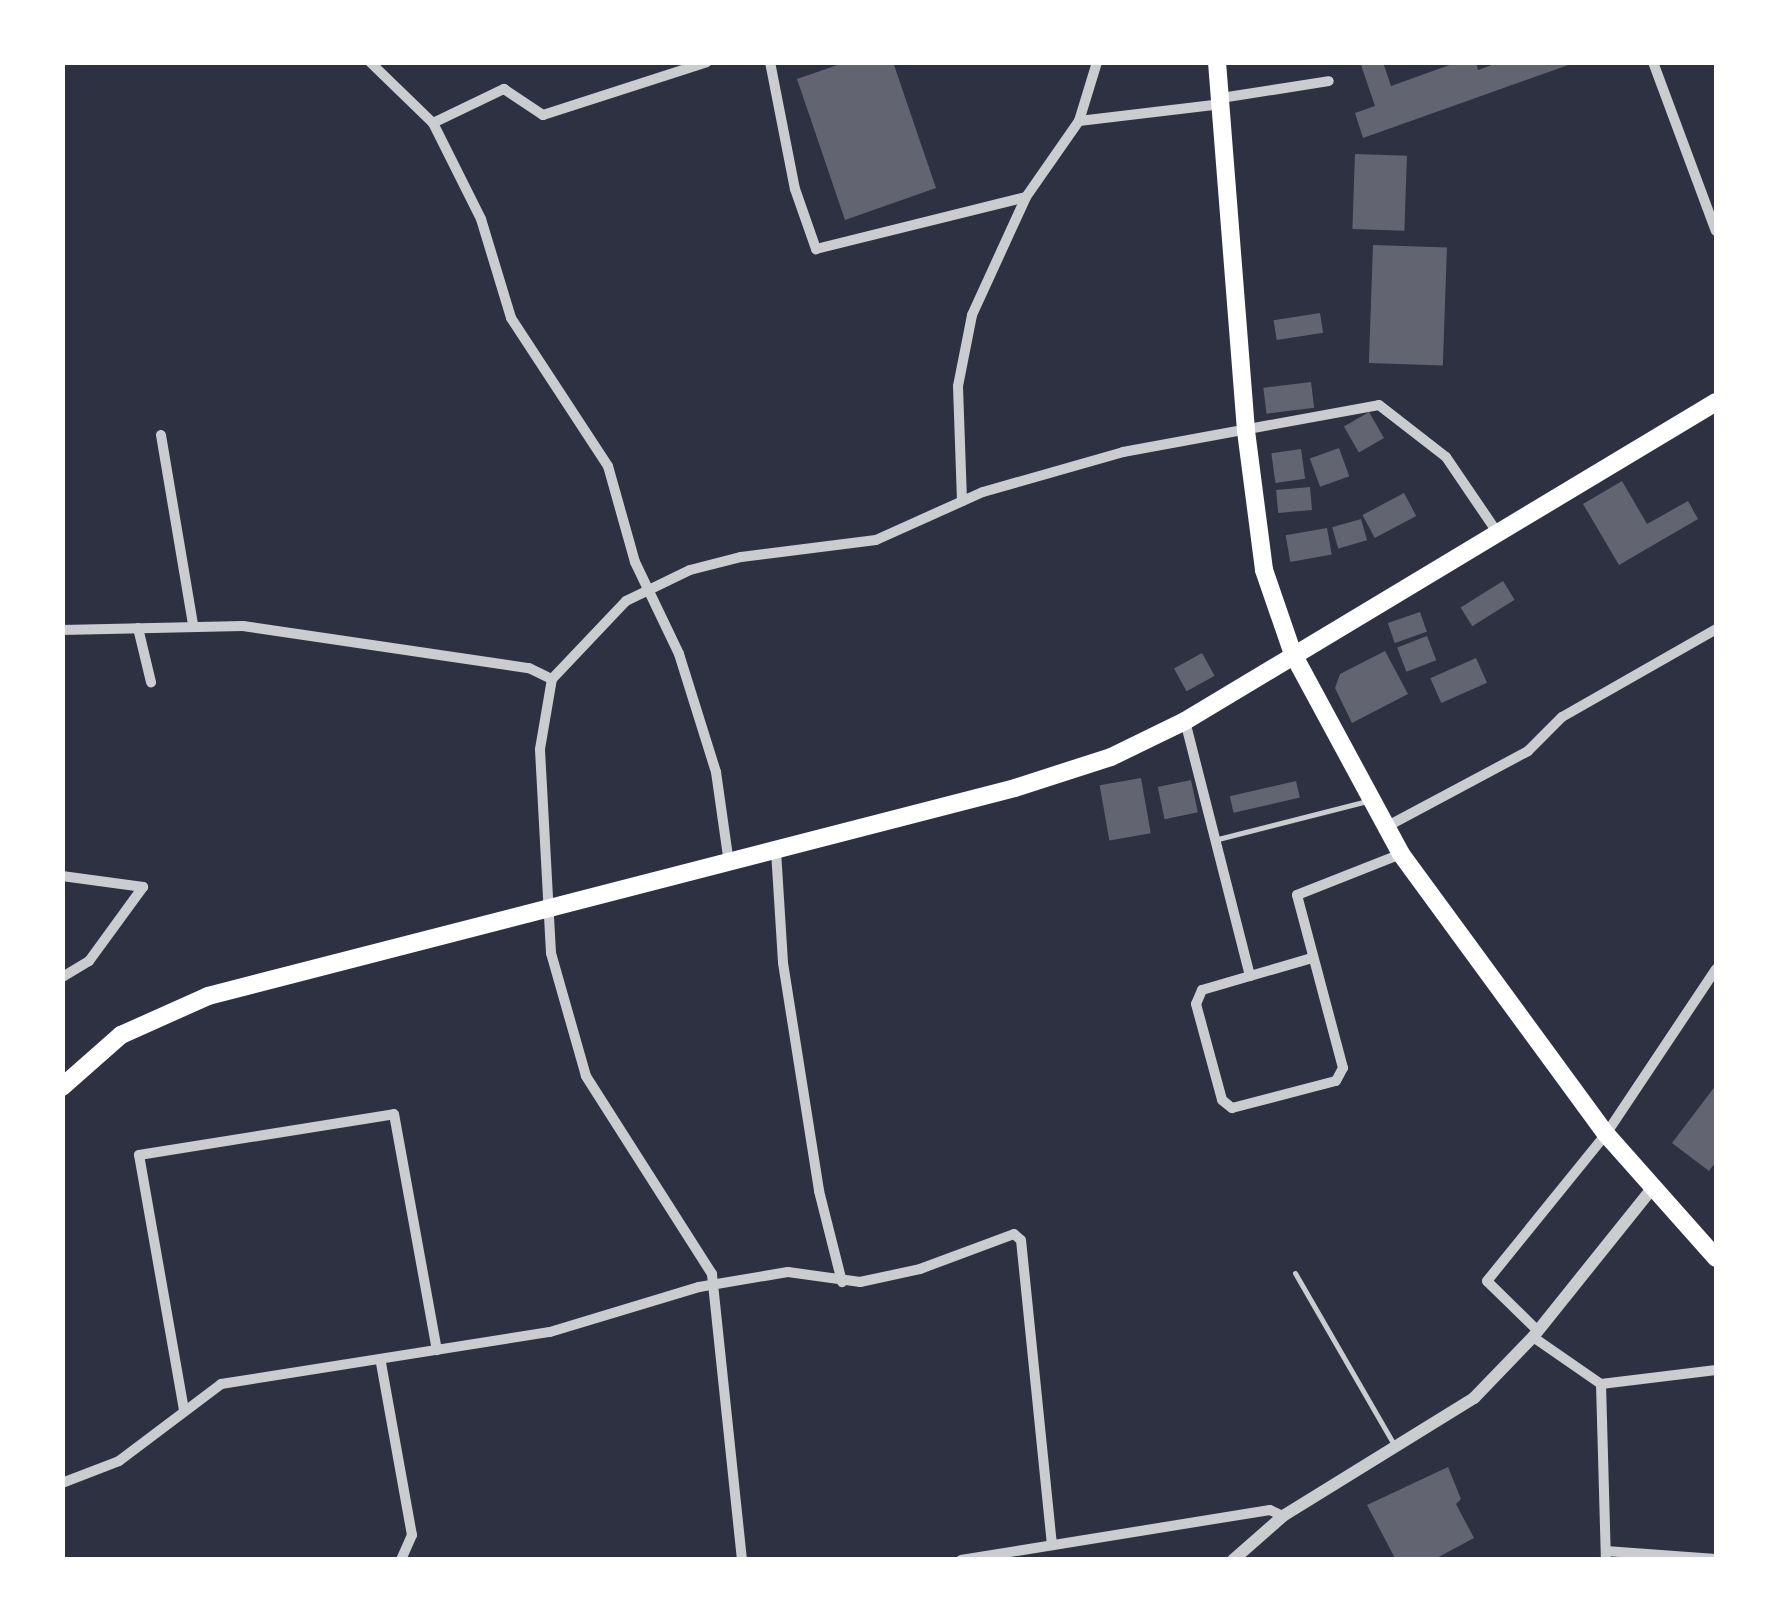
<!DOCTYPE html>
<style>
body{margin:0}
#map{position:relative;width:1779px;height:1622px;overflow:hidden;background:#2d3142;font-family:Helvetica,sans-serif}
div>[style]{position:absolute}
.building>*{inset:0;background:#626471;transform-origin:0 0}
.service>*{height:5px;margin:-2.5px;padding:0 2.5px;transform-origin:2.5px;border-radius:2.5px;background:#caccd0}
.minor>*{height:10px;margin:-5px;padding:0 5px;transform-origin:5px;border-radius:5px;background:#caccd0}
.tertiary>*{height:12px;margin:-6px;padding:0 6px;transform-origin:6px;border-radius:6px;background:#caccd0}
.primary>*{height:18px;margin:-9px;padding:0 9px;transform-origin:9px;border-radius:9px;background:#fff}
.trunk>*{height:18px;margin:-9px;padding:0 9px;transform-origin:9px;border-radius:9px;background:#fff}
span{translate:-50% -50%;white-space:nowrap;text-align:center;line-height:1.15;-webkit-text-stroke:8px #fff;paint-order:stroke}
.frame{position:absolute;inset:0;border:65px solid #fff;pointer-events:none}
</style>
<div id="map">
<div class="building">
<div style="clip-path:polygon(846px 62px,893px 62px,936px 188px,845px 220px,797px 79px)"></div>
<div style="clip-path:polygon(1360px 62px,1383px 62px,1391px 86px,1458px 62px,1476px 62px,1478px 70px,1500px 62px,1574px 63px,1363px 138px,1355px 113px,1375px 106px)"></div>
<div style="left:1355px;top:154px;width:52px;height:75px;rotate:2deg"></div>
<div style="left:1373px;top:245px;width:74px;height:118px;rotate:2deg"></div>
<div style="left:1320px;top:313px;width:20px;height:47px;rotate:81deg"></div>
<div style="left:1311px;top:382px;width:26px;height:48px;rotate:83deg"></div>
<div style="left:1369px;top:412px;width:30px;height:29px;rotate:60deg"></div>
<div style="left:1339px;top:448px;width:30px;height:31px;rotate:70deg"></div>
<div style="left:1301px;top:449px;width:30px;height:30px;rotate:82deg"></div>
<div style="clip-path:polygon(1622px 481px,1647px 524px,1688px 501px,1698px 519px,1619px 565px,1583px 504px)"></div>
<div style="left:1310px;top:487px;width:23px;height:34px;rotate:85deg"></div>
<div style="left:1404px;top:493px;width:26px;height:47px;rotate:62deg"></div>
<div style="left:1361px;top:519px;width:22px;height:30px;rotate:74deg"></div>
<div style="left:1327px;top:528px;width:27px;height:42px;rotate:80deg"></div>
<div style="left:1503px;top:581px;width:22px;height:50px;rotate:58deg"></div>
<div style="left:1420px;top:612px;width:21px;height:34px;rotate:71deg"></div>
<div style="left:1427px;top:636px;width:26px;height:32px;rotate:69deg"></div>
<div style="clip-path:polygon(1385px 651px,1408px 694px,1352px 723px,1335px 688px,1340px 674px)"></div>
<div style="left:1202px;top:653px;width:26px;height:32px;rotate:61deg"></div>
<div style="left:1476px;top:658px;width:27px;height:50px;rotate:66deg"></div>
<div style="left:1141px;top:778px;width:56px;height:42px;rotate:80deg"></div>
<div style="left:1191px;top:780px;width:33px;height:34px;rotate:78deg"></div>
<div style="left:1296px;top:781px;width:17px;height:68px;rotate:77deg"></div>
<div style="clip-path:polygon(1716px 1085px,1716px 1162px,1709px 1171px,1672px 1143px)"></div>
<div style="clip-path:polygon(1448px 1467px,1461px 1499px,1456px 1504px,1474px 1538px,1433px 1560px,1396px 1560px,1367px 1505px)"></div>
</div>
<div class="service">
<div style="left:1218px;top:839px;width:154px;rotate:-14.3deg"></div>
<div style="left:1295px;top:1273px;width:200px;rotate:60deg"></div>
</div>
<div class="minor">
<div style="left:370px;top:62px;width:88px;rotate:44.1deg"></div>
<div style="left:433px;top:123px;width:107px;rotate:63.4deg"></div>
<div style="left:481px;top:219px;width:103px;rotate:73.1deg"></div>
<div style="left:511px;top:318px;width:177px;rotate:56.8deg"></div>
<div style="left:608px;top:466px;width:100px;rotate:74.3deg"></div>
<div style="left:635px;top:562px;width:102px;rotate:64.4deg"></div>
<div style="left:679px;top:654px;width:124px;rotate:72.6deg"></div>
<div style="left:716px;top:772px;width:92px;rotate:81.9deg"></div>
<div style="left:770px;top:62px;width:129px;rotate:78.9deg"></div>
<div style="left:795px;top:189px;width:64px;rotate:70.7deg"></div>
<div style="left:816px;top:249px;width:216px;rotate:-13.9deg"></div>
<div style="left:1653px;top:62px;width:180px;rotate:69.6deg"></div>
<div style="left:1221px;top:98px;width:109px;rotate:-8.9deg"></div>
<div style="left:1079px;top:121px;width:144px;rotate:-6.8deg"></div>
<div style="left:433px;top:123px;width:79px;rotate:-25.6deg"></div>
<div style="left:504px;top:89px;width:47px;rotate:33.7deg"></div>
<div style="left:543px;top:115px;width:172px;rotate:-17.9deg"></div>
<div style="left:161px;top:435px;width:193px;rotate:80.4deg"></div>
<div style="left:962px;top:501px;width:115px;rotate:-92deg"></div>
<div style="left:958px;top:386px;width:72px;rotate:-78.8deg"></div>
<div style="left:972px;top:315px;width:130px;rotate:-65.4deg"></div>
<div style="left:1026px;top:197px;width:93px;rotate:-55.1deg"></div>
<div style="left:1079px;top:121px;width:62px;rotate:-73deg"></div>
<div style="left:138px;top:628px;width:56px;rotate:76.5deg"></div>
<div style="left:62px;top:630px;width:181px;rotate:-1.3deg"></div>
<div style="left:243px;top:626px;width:289px;rotate:8.4deg"></div>
<div style="left:529px;top:668px;width:25px;rotate:26deg"></div>
<div style="left:1185px;top:721px;width:263px;rotate:75.7deg"></div>
<div style="left:1250px;top:976px;width:65px;rotate:-16.2deg"></div>
<div style="left:1384px;top:828px;width:163px;rotate:-28.1deg"></div>
<div style="left:1528px;top:751px;width:48px;rotate:-45deg"></div>
<div style="left:1562px;top:717px;width:177px;rotate:-29.7deg"></div>
<div style="left:776px;top:851px;width:112px;rotate:86.4deg"></div>
<div style="left:783px;top:963px;width:231px;rotate:81deg"></div>
<div style="left:819px;top:1191px;width:94px;rotate:75.8deg"></div>
<div style="left:62px;top:876px;width:82px;rotate:7.7deg"></div>
<div style="left:143px;top:887px;width:92px;rotate:126.1deg"></div>
<div style="left:89px;top:961px;width:31px;rotate:149deg"></div>
<div style="left:1250px;top:976px;width:50px;rotate:163.7deg"></div>
<div style="left:1202px;top:990px;width:15px;rotate:113deg"></div>
<div style="left:1196px;top:1004px;width:99px;rotate:74.8deg"></div>
<div style="left:1222px;top:1100px;width:13px;rotate:39deg"></div>
<div style="left:1232px;top:1108px;width:107px;rotate:-14.6deg"></div>
<div style="left:1336px;top:1081px;width:15px;rotate:-62deg"></div>
<div style="left:1343px;top:1068px;width:179px;rotate:-104.9deg"></div>
<div style="left:1297px;top:895px;width:112px;rotate:-21.5deg"></div>
<div style="left:1538px;top:1331px;width:71px;rotate:-135.6deg"></div>
<div style="left:1487px;top:1281px;width:189px;rotate:-51deg"></div>
<div style="left:1606px;top:1134px;width:198px;rotate:-56.3deg"></div>
<div style="left:1533px;top:1337px;width:83px;rotate:34.7deg"></div>
<div style="left:1601px;top:1384px;width:116px;rotate:-6.9deg"></div>
<div style="left:381px;top:1363px;width:175px;rotate:79.8deg"></div>
<div style="left:412px;top:1535px;width:27px;rotate:114deg"></div>
<div style="left:1601px;top:1384px;width:176px;rotate:88.4deg"></div>
<div style="left:184px;top:1410px;width:259px;rotate:-100deg"></div>
<div style="left:139px;top:1155px;width:258px;rotate:-9.1deg"></div>
<div style="left:394px;top:1114px;width:240px;rotate:79.7deg"></div>
<div style="left:62px;top:1483px;width:61px;rotate:-21.1deg"></div>
<div style="left:119px;top:1461px;width:128px;rotate:-37deg"></div>
<div style="left:221px;top:1384px;width:333px;rotate:-9deg"></div>
<div style="left:550px;top:1332px;width:156px;rotate:-16.8deg"></div>
<div style="left:699px;top:1287px;width:90px;rotate:-9.6deg"></div>
<div style="left:788px;top:1272px;width:73px;rotate:7.9deg"></div>
<div style="left:860px;top:1282px;width:61px;rotate:-12.2deg"></div>
<div style="left:920px;top:1269px;width:100px;rotate:-20.4deg"></div>
<div style="left:1014px;top:1234px;width:9px;rotate:41deg"></div>
<div style="left:1021px;top:1240px;width:306px;rotate:84.2deg"></div>
<div style="left:1606px;top:1551px;width:110px;rotate:4.2deg"></div>
<div style="left:742px;top:1560px;width:288px;rotate:-96deg"></div>
<div style="left:712px;top:1274px;width:235px;rotate:-122.5deg"></div>
<div style="left:586px;top:1076px;width:128px;rotate:-105.9deg"></div>
<div style="left:551px;top:953px;width:204px;rotate:-93.1deg"></div>
<div style="left:540px;top:749px;width:71px;rotate:-80.3deg"></div>
<div style="left:552px;top:679px;width:108px;rotate:-46.5deg"></div>
<div style="left:626px;top:601px;width:71px;rotate:-25.8deg"></div>
<div style="left:690px;top:570px;width:53px;rotate:-14.3deg"></div>
<div style="left:741px;top:557px;width:136px;rotate:-7.2deg"></div>
<div style="left:876px;top:540px;width:117px;rotate:-24.2deg"></div>
<div style="left:983px;top:492px;width:146px;rotate:-15.9deg"></div>
<div style="left:1123px;top:452px;width:260px;rotate:-10.4deg"></div>
<div style="left:1379px;top:405px;width:85px;rotate:37.8deg"></div>
<div style="left:1446px;top:457px;width:91px;rotate:55.8deg"></div>
<div style="left:961px;top:1560px;width:313px;rotate:-9.2deg"></div>
<div style="left:1270px;top:1510px;width:14px;rotate:25deg"></div>
</div>
<div class="tertiary">
<div style="left:1233px;top:1560px;width:67px;rotate:-41.3deg"></div>
<div style="left:1283px;top:1516px;width:225px;rotate:-31.7deg"></div>
<div style="left:1474px;top:1398px;width:85px;rotate:-46deg"></div>
<div style="left:1533px;top:1337px;width:193px;rotate:-51.3deg"></div>
</div>
<div class="primary">
<div style="left:1217px;top:62px;width:370px;rotate:85.5deg"></div>
<div style="left:1246px;top:431px;width:140px;rotate:82.6deg"></div>
<div style="left:1264px;top:570px;width:89px;rotate:71deg"></div>
<div style="left:1293px;top:654px;width:227px;rotate:61.6deg"></div>
<div style="left:1401px;top:854px;width:347px;rotate:53.8deg"></div>
<div style="left:1606px;top:1134px;width:166px;rotate:48.4deg"></div>
</div>
<div class="trunk">
<div style="left:62px;top:1087px;width:79px;rotate:-41.4deg"></div>
<div style="left:121px;top:1035px;width:95px;rotate:-24.1deg"></div>
<div style="left:208px;top:996px;width:833px;rotate:-14.45deg"></div>
<div style="left:1015px;top:788px;width:101px;rotate:-17.9deg"></div>
<div style="left:1111px;top:757px;width:82px;rotate:-25.9deg"></div>
<div style="left:1185px;top:721px;width:619px;rotate:-31deg"></div>
</div>
<div class="frame"></div>
</div>
